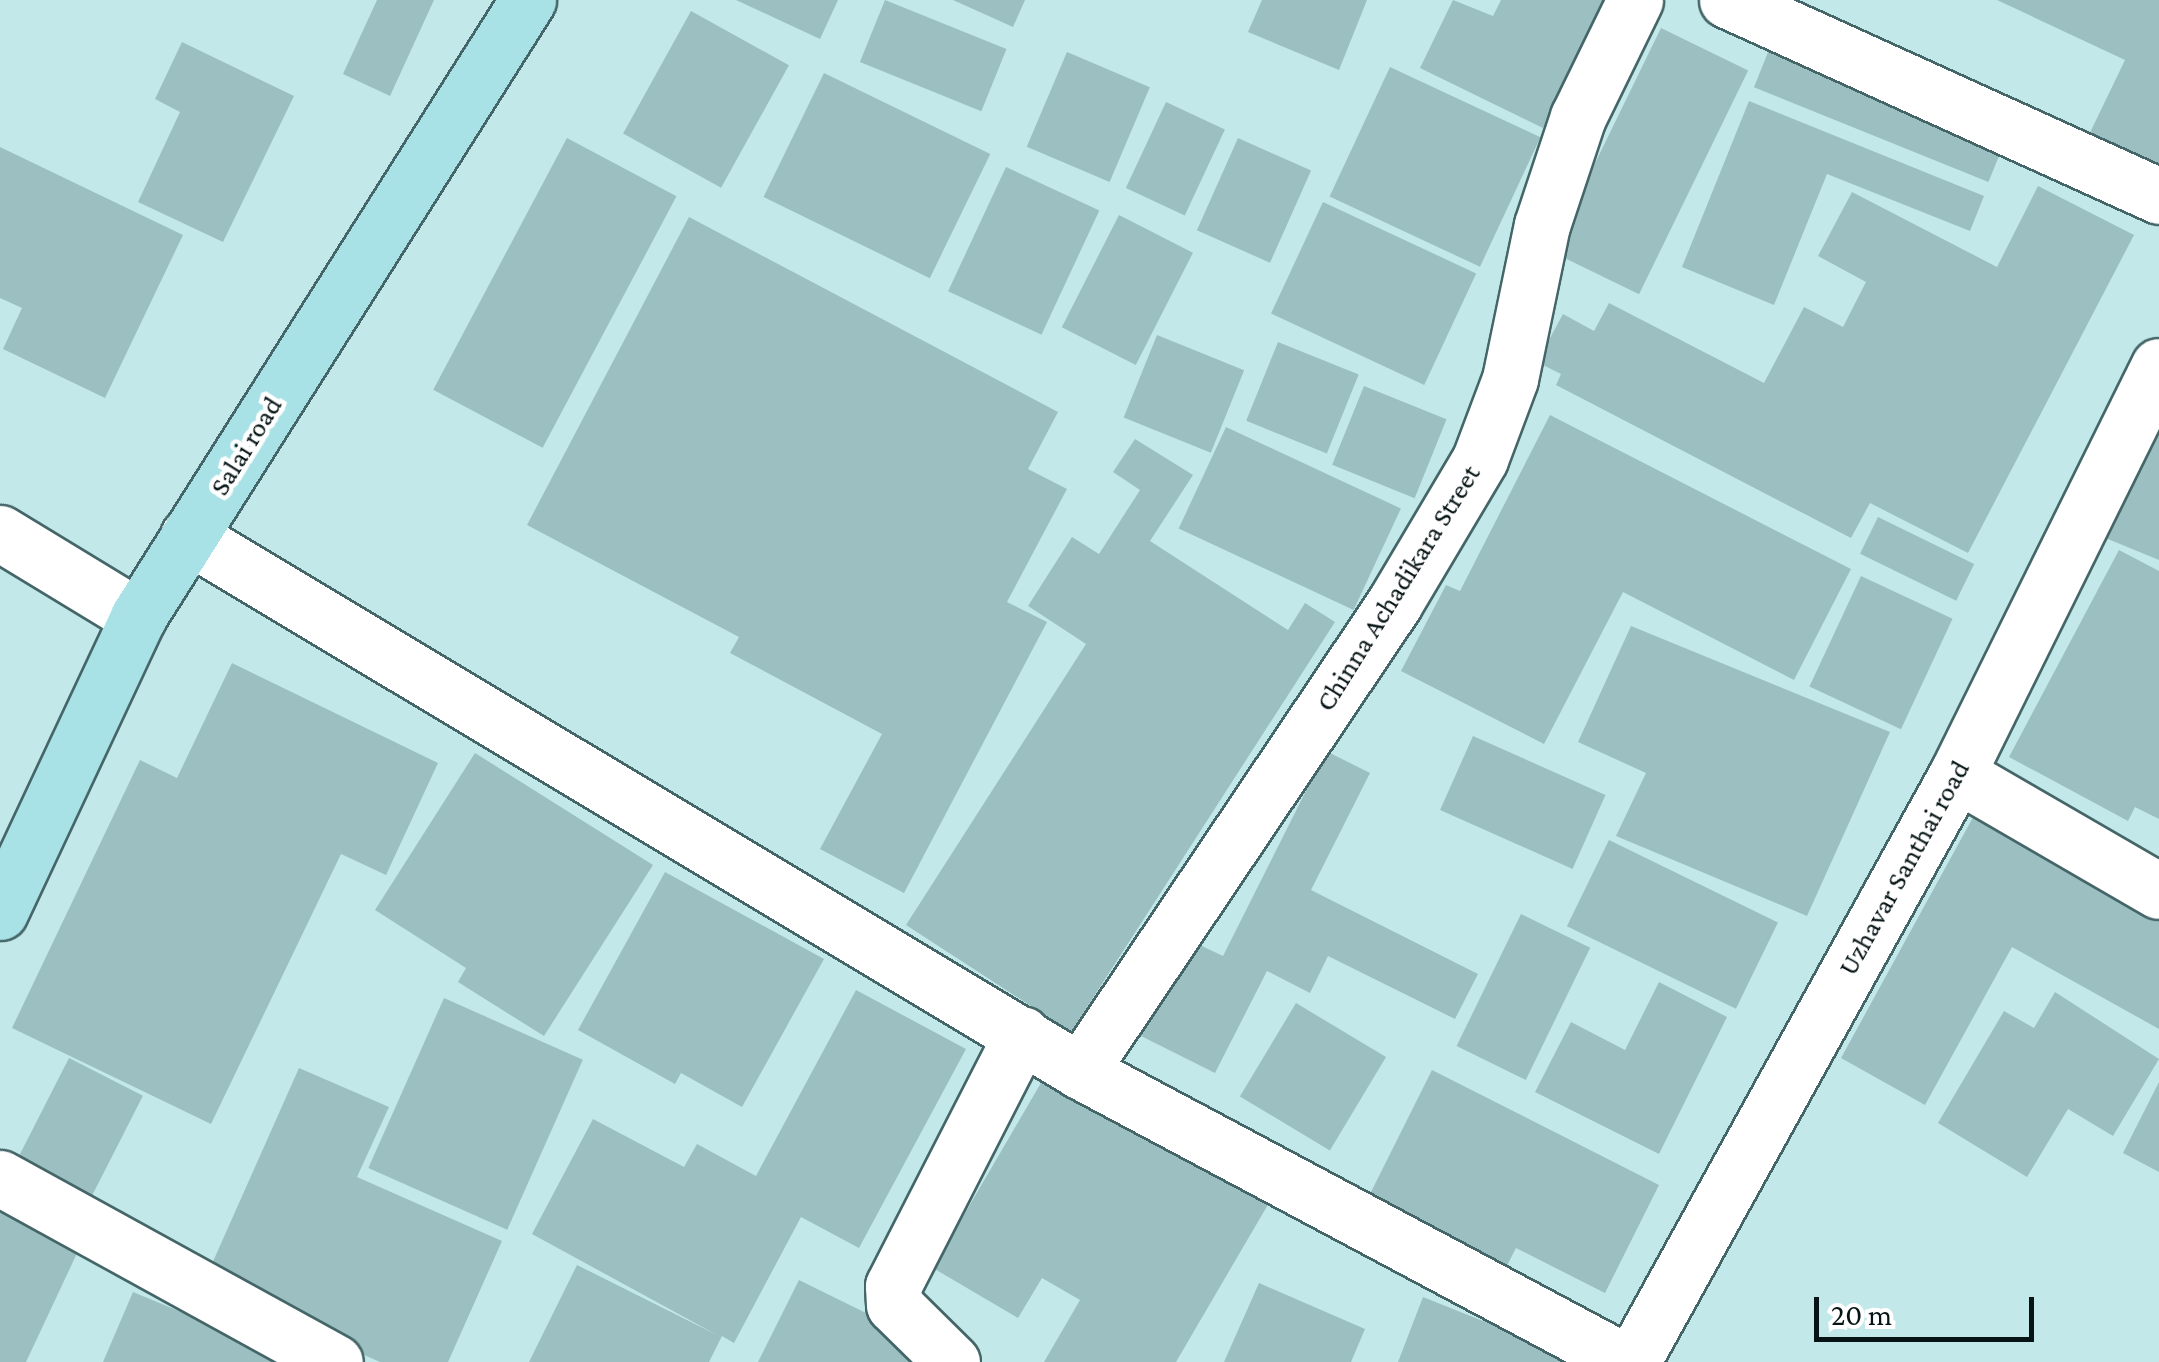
<!DOCTYPE html>
<style>
body{margin:0}
#map{position:relative;width:2159px;height:1362px;overflow:hidden;background:#c3e8e9;font-family:"Crimson Pro",serif}
div>[style]{position:absolute}
.building>*{inset:0;background:#9cc0c2;transform-origin:0 0}
.roads{filter:drop-shadow(2px 0 #456668) drop-shadow(-2px 0 #456668) drop-shadow(0 2px #456668) drop-shadow(0 -2px #456668)}
.minor>*{height:55px;margin:-27.5px;padding:0 27.5px;transform-origin:27.5px;border-radius:27.5px;background:#fff}
.major>*{height:55px;margin:-27.5px;padding:0 27.5px;transform-origin:27.5px;border-radius:27.5px;background:#a9e2e6}
span{translate:-50% -50%;white-space:nowrap;text-align:center;line-height:1.15;-webkit-text-stroke:9px #fff;paint-order:stroke}
.street-label{font-size:28px;color:#071415}
.scale{position:absolute;left:1814px;top:1297px;width:220px;height:45px;box-sizing:border-box;border:5px solid #071415;border-top:0;padding-left:12px;font-size:30px;line-height:35px;white-space:nowrap;color:#071415;-webkit-text-stroke:8px #fff;paint-order:stroke}
</style>
<div id="map">
<div class="building">
<div style="clip-path:polygon(377px 0,434px 0,390px 96px,343px 74px)"></div>
<div style="clip-path:polygon(736px 0,838px 0,820px 39px)"></div>
<div style="left:885px;top:0;width:131px;height:67px;rotate:22deg"></div>
<div style="clip-path:polygon(953px 0,1025px 0,1013px 27px)"></div>
<div style="clip-path:polygon(1262px 0,1367px 0,1339px 70px,1248px 32px)"></div>
<div style="clip-path:polygon(1453px 0,1493px 16px,1501px 0,1605px 0,1543px 128px,1420px 68px)"></div>
<div style="clip-path:polygon(1997px 0,2159px 0,2159px 180px,2084px 145px,2125px 60px)"></div>
<div style="left:691px;top:11px;width:112px;height:140px;rotate:29deg"></div>
<div style="left:1661px;top:28px;width:97px;height:249px;rotate:26deg"></div>
<div style="left:1773px;top:40px;width:253px;height:51px;rotate:22deg"></div>
<div style="clip-path:polygon(182px 42px,294px 96px,223px 242px,138px 202px,180px 112px,155px 99px)"></div>
<div style="left:1067px;top:52px;width:90px;height:103px;rotate:23deg"></div>
<div style="left:1390px;top:67px;width:166px;height:143px;rotate:25deg"></div>
<div style="left:824px;top:73px;width:185px;height:138px;rotate:26deg"></div>
<div style="clip-path:polygon(1749px 101px,1984px 196px,1970px 231px,1827px 174px,1774px 305px,1682px 267px)"></div>
<div style="left:1166px;top:102px;width:65px;height:95px;rotate:25deg"></div>
<div style="left:567px;top:138px;width:124px;height:285px;rotate:28deg"></div>
<div style="left:1238px;top:138px;width:80px;height:101px;rotate:24deg"></div>
<div style="clip-path:polygon(0 147px,183px 235px,105px 398px,3px 349px,22px 308px,0 298px)"></div>
<div style="left:1006px;top:167px;width:103px;height:137px;rotate:25deg"></div>
<div style="clip-path:polygon(2038px 186px,2134px 235px,1968px 553px,1870px 503px,1851px 538px,1556px 385px,1561px 374px,1537px 362px,1563px 314px,1594px 331px,1609px 303px,1764px 383px,1804px 307px,1843px 327px,1866px 282px,1818px 256px,1852px 192px,1997px 267px)"></div>
<div style="left:1323px;top:202px;width:169px;height:123px;rotate:25deg"></div>
<div style="left:1119px;top:215px;width:83px;height:126px;rotate:27deg"></div>
<div style="clip-path:polygon(689px 217px,1058px 412px,1028px 469px,1067px 489px,1007px 602px,1047px 622px,904px 893px,820px 849px,882px 734px,730px 653px,739px 637px,527px 525px)"></div>
<div style="left:1157px;top:335px;width:94px;height:89px;rotate:22deg"></div>
<div style="left:1278px;top:342px;width:87px;height:85px;rotate:22deg"></div>
<div style="left:1364px;top:386px;width:89px;height:85px;rotate:22deg"></div>
<div style="clip-path:polygon(1550px 415px,1851px 569px,1794px 680px,1623px 592px,1544px 744px,1401px 671px,1446px 585px,1460px 591px)"></div>
<div style="clip-path:polygon(2159px 417px,2159px 560px,2103px 537px)"></div>
<div style="left:1226px;top:427px;width:193px;height:112px;rotate:25deg"></div>
<div style="clip-path:polygon(1135px 439px,1193px 475px,1150px 541px,1288px 630px,1305px 603px,1335px 622px,1071px 1032px,906px 925px,1086px 644px,1028px 606px,1072px 537px,1099px 554px,1140px 490px,1113px 472px)"></div>
<div style="left:1878px;top:517px;width:107px;height:41px;rotate:26deg"></div>
<div style="clip-path:polygon(2119px 550px,2159px 571px,2159px 819px,2135px 807px,2128px 821px,2009px 757px)"></div>
<div style="left:1861px;top:576px;width:101px;height:122px;rotate:25deg"></div>
<div style="clip-path:polygon(1631px 626px,1890px 732px,1807px 916px,1616px 836px,1646px 773px,1578px 742px)"></div>
<div style="clip-path:polygon(232px 663px,438px 763px,386px 875px,341px 854px,211px 1124px,12px 1028px,140px 760px,177px 778px)"></div>
<div style="left:1473px;top:736px;width:145px;height:81px;rotate:24deg"></div>
<div style="clip-path:polygon(1326px 751px,1370px 773px,1311px 890px,1478px 974px,1455px 1019px,1328px 956px,1310px 993px,1267px 971px,1215px 1073px,1135px 1033px,1183px 937px,1223px 956px)"></div>
<div style="clip-path:polygon(475px 753px,653px 865px,544px 1036px,458px 982px,466px 968px,375px 910px)"></div>
<div style="clip-path:polygon(1977px 810px,2159px 909px,2159px 1029px,2012px 947px,1925px 1105px,1841px 1058px)"></div>
<div style="left:1609px;top:840px;width:188px;height:96px;rotate:26deg"></div>
<div style="clip-path:polygon(665px 872px,824px 959px,742px 1107px,681px 1073px,675px 1084px,578px 1030px)"></div>
<div style="left:1521px;top:914px;width:77px;height:147px;rotate:26deg"></div>
<div style="clip-path:polygon(1659px 982px,1727px 1017px,1659px 1154px,1535px 1092px,1571px 1022px,1625px 1050px)"></div>
<div style="clip-path:polygon(856px 990px,966px 1049px,859px 1248px,801px 1217px,734px 1343px,722px 1336px,709px 1362px,529px 1362px,577px 1265px,717px 1335px,532px 1234px,593px 1119px,684px 1167px,697px 1144px,756px 1176px)"></div>
<div style="clip-path:polygon(2055px 992px,2159px 1059px,2113px 1136px,2068px 1109px,2027px 1177px,1938px 1123px,2004px 1011px,2034px 1028px)"></div>
<div style="left:444px;top:998px;width:152px;height:186px;rotate:24deg"></div>
<div style="left:1296px;top:1003px;width:105px;height:109px;rotate:31deg"></div>
<div style="left:69px;top:1058px;width:83px;height:130px;rotate:27deg"></div>
<div style="clip-path:polygon(299px 1068px,389px 1107px,357px 1177px,502px 1241px,448px 1362px,380px 1362px,203px 1284px)"></div>
<div style="clip-path:polygon(1432px 1070px,1659px 1185px,1605px 1293px,1516px 1248px,1498px 1283px,1360px 1214px)"></div>
<div style="clip-path:polygon(1045px 1076px,1273px 1196px,1176px 1362px,1044px 1362px,1080px 1300px,1042px 1278px,1018px 1318px,933px 1268px)"></div>
<div style="clip-path:polygon(2159px 1082px,2159px 1172px,2123px 1153px)"></div>
<div style="clip-path:polygon(0 1212px,79px 1249px,26px 1362px,0 1362px)"></div>
<div style="clip-path:polygon(799px 1280px,933px 1346px,926px 1362px,758px 1362px)"></div>
<div style="clip-path:polygon(1259px 1283px,1365px 1329px,1351px 1362px,1224px 1362px)"></div>
<div style="clip-path:polygon(133px 1292px,302px 1362px,103px 1362px)"></div>
<div style="clip-path:polygon(1423px 1297px,1563px 1353px,1560px 1362px,1398px 1362px)"></div>
</div>
<div class="roads">
<div class="minor">
<div style="left:1727px;top:0;width:474px;rotate:24.4deg"></div>
<div style="left:0;top:533px;width:162px;rotate:31.3deg"></div>
<div style="left:188px;top:536px;width:1040px;rotate:30.95deg"></div>
<div style="left:1080px;top:1071px;width:619px;rotate:28.06deg"></div>
<div style="left:1957px;top:774px;width:233px;rotate:30.1deg"></div>
<div style="left:1080px;top:1071px;width:563px;rotate:-56.08deg"></div>
<div style="left:1394px;top:604px;width:169px;rotate:-59.3deg"></div>
<div style="left:1480px;top:459px;width:85px;rotate:-69.4deg"></div>
<div style="left:1510px;top:379px;width:157px;rotate:-78.3deg"></div>
<div style="left:1542px;top:225px;width:114px;rotate:-71.6deg"></div>
<div style="left:1578px;top:117px;width:130px;rotate:-64deg"></div>
<div style="left:0;top:1178px;width:382px;rotate:28.8deg"></div>
<div style="left:952px;top:1362px;width:81px;rotate:-135.5deg"></div>
<div style="left:894px;top:1305px;width:19px;rotate:-93deg"></div>
<div style="left:893px;top:1286px;width:283px;rotate:-62.9deg"></div>
<div style="left:1632px;top:1362px;width:672px;rotate:-61.07deg"></div>
<div style="left:1957px;top:774px;width:455px;rotate:-63.7deg"></div>
</div>
<div class="major">
<div style="left:0;top:912px;width:326px;rotate:-64.9deg"></div>
<div style="left:138px;top:617px;width:730px;rotate:-57.7deg"></div>
</div>
</div>
<div class="street-label">
<span style="left:246px;top:446px;rotate:-58deg">Salai road</span>
<span style="left:1398px;top:588px;rotate:-58deg">Chinna Achadikara Street</span>
<span style="left:1904px;top:868px;rotate:-61deg">Uzhavar Santhai road</span>
</div>
<div class="scale">20 m</div>
</div>
